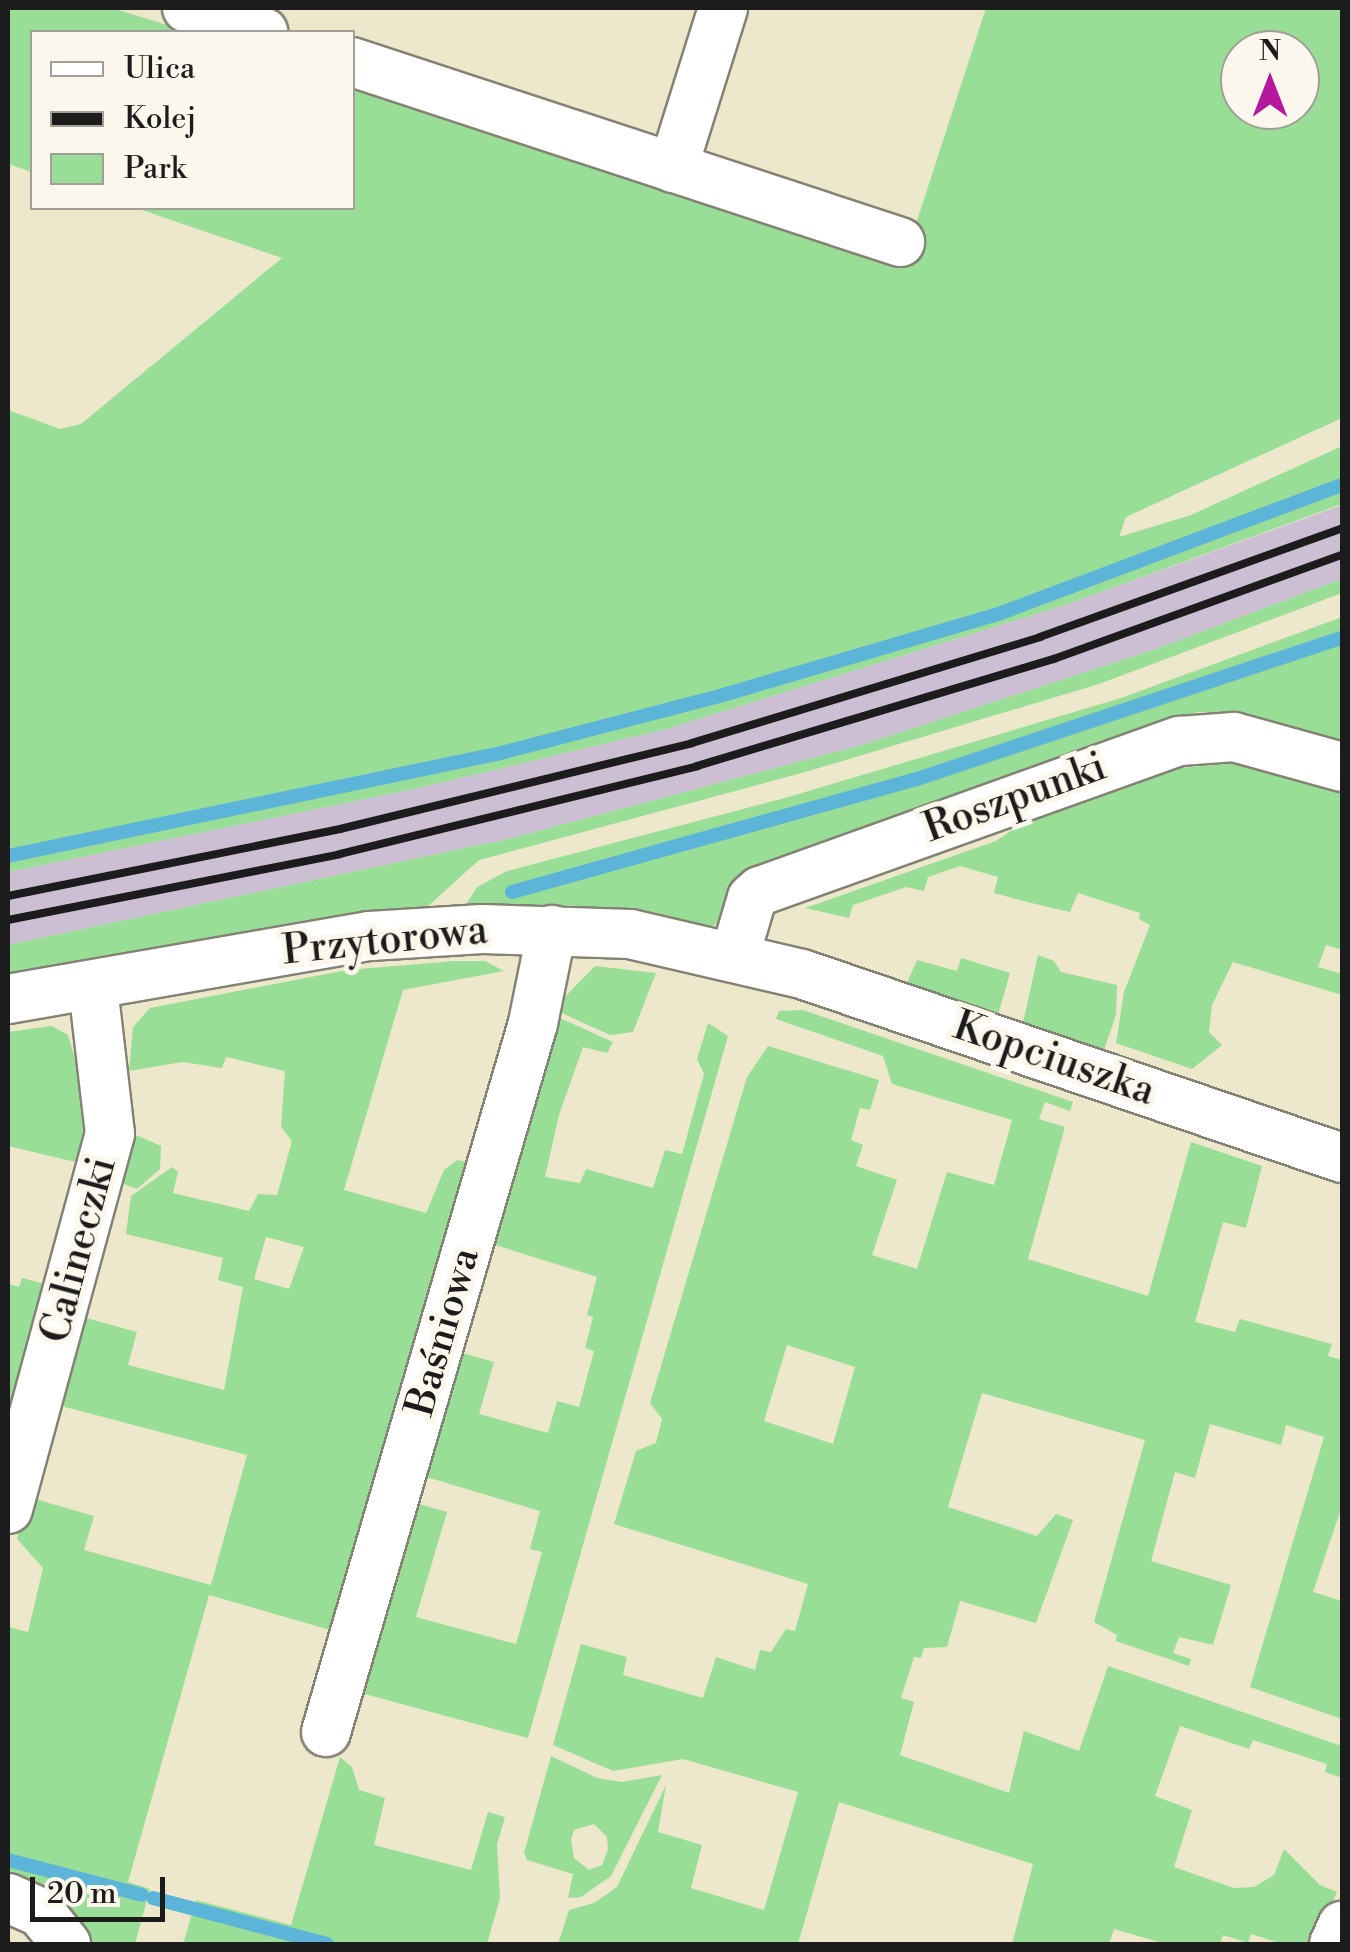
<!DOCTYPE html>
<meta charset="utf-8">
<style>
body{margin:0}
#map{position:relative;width:1350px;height:1952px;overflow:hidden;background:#ede7cb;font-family:"Libre Bodoni",serif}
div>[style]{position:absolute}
.industrial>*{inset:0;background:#ccbfd4}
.green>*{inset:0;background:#99de96}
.stream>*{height:14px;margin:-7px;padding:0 7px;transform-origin:7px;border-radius:7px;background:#5cb5d9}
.roads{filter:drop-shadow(2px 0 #848274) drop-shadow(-2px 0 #848274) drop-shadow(0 2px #848274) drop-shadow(0 -2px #848274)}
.minor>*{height:48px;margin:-24px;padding:0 24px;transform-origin:24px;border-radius:24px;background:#fff}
.rail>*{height:8px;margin:-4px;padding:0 4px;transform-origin:4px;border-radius:4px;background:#1c1c1c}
span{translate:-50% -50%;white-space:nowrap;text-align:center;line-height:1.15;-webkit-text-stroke:10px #fbf7ec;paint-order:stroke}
.street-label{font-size:40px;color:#1c1c1c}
.frame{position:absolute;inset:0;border:10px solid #1c1c1c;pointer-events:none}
.legend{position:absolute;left:30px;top:30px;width:325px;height:180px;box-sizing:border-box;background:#fbf7ec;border:2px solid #a29f99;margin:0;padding:12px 18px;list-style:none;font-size:30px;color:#1c1c1c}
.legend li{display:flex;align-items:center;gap:20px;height:50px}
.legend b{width:50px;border:2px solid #a29f99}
.north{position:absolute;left:1220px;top:30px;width:100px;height:100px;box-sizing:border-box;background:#fbf7ec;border:2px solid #a29f99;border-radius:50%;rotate:0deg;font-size:28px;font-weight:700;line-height:40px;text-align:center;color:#1c1c1c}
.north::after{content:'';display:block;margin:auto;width:35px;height:45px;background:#b5179e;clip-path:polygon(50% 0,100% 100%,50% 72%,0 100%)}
.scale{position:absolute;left:30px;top:1877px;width:135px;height:45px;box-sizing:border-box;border:5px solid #1c1c1c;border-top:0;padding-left:12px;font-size:30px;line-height:35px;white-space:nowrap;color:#1c1c1c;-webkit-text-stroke:8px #fbf7ec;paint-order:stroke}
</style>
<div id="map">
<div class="industrial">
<div style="clip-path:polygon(1342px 505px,1342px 579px,1156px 649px,862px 745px,512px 838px,8px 945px,8px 872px,414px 789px,666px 729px,1065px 605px)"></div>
</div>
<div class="green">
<div style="clip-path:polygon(8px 8px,112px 8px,190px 32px,32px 32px,32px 172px,8px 164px)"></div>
<div style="clip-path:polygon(evenodd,986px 8px,1342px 8px,1342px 418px,1126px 517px,1119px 537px,1191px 515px,1342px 446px,1342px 504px,1065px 605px,666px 729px,414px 789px,8px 872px,8px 410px,60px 429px,81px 424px,282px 258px,136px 208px,352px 208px,353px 84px,904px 261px,986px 8px,1240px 50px,1300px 50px,1300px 110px,1240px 110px,1240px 50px)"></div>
<div style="clip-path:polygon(1342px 579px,1342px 593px,1099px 684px,809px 771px,479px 860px,426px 908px,8px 978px,8px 945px,512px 838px,862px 745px,1156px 649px)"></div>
<div style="clip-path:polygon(1342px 617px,1342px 747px,1243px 715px,1197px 712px,712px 926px,567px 905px,465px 906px,477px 887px,507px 871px,785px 798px,1121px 698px)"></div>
<div style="clip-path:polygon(1268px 760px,1342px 785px,1342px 950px,1326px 945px,1318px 967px,1342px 974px,1342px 995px,1233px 962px,1212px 1005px,1209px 1032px,1222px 1045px,1192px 1069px,1116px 1043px,1124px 992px,1150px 925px,1139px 919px,1140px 913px,1078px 893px,1070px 912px,1027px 902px,994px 893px,998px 877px,960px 866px,928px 877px,924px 891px,906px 887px,853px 905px,849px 918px,805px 908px,996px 841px,1047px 806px,1170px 769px)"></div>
<div style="clip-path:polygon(1038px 955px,1054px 961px,1061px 972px,1117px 985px,1116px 1015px,1102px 1056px,1027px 1032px,1023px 1023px)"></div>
<div style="clip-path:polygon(961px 958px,1010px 973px,998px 1015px,990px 1019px,904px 990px,917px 960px,957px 971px)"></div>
<div style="clip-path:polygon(evenodd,454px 961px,485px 961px,504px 971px,403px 990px,344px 1190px,426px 1213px,444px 1170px,457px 1160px,474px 1164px,337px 1632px,209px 1595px,128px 1882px,150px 1889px,135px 1944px,84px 1944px,8px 1882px,8px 1627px,28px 1632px,43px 1568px,17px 1539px,28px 1497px,94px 1516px,84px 1550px,211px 1585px,247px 1455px,54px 1404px,79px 1316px,137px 1332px,128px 1365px,224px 1390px,243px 1287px,218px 1280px,223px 1258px,126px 1234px,131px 1196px,172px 1167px,178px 1172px,173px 1193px,249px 1211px,258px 1194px,277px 1195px,292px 1141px,281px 1127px,285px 1071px,226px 1057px,222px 1068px,182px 1062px,129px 1071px,133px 1027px,150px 1008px,347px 970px,454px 961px,266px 1237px,304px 1247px,289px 1289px,254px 1279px,266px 1237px)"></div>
<div style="clip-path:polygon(595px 966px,656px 973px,633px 1032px,610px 1035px,553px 1009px)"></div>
<div style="clip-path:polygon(evenodd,803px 1010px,1073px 1102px,1070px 1111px,1045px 1102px,1039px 1119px,1065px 1127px,1028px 1259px,1148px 1296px,1191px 1142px,1262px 1166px,1246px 1228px,1223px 1222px,1195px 1322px,1235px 1332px,1240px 1319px,1332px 1344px,1328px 1356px,1342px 1360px,1342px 1506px,1313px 1592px,1342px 1601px,1342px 1719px,1250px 1687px,1324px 1437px,1286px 1425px,1281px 1445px,1210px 1424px,1195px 1478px,1175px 1472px,1151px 1561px,1231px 1585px,1213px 1645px,1179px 1637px,1173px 1653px,1191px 1659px,1189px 1666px,1116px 1641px,1117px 1635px,1094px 1622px,1145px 1440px,982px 1393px,948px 1507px,1037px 1536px,1056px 1514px,1073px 1520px,1036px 1623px,960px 1601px,947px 1647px,924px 1648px,921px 1658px,914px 1657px,901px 1698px,914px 1702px,900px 1755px,1009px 1793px,1024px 1731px,1079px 1751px,1108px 1666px,1342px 1746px,1342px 1778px,1325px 1772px,1327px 1764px,1253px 1740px,1249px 1749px,1180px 1726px,1155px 1796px,1192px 1810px,1174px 1867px,1234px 1888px,1254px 1887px,1274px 1875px,1284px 1849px,1320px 1885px,1337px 1892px,1314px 1944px,1283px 1944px,1251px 1934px,1248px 1943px,1223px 1935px,1220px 1944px,1166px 1944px,1114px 1929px,1109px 1944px,1012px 1944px,1033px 1864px,839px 1802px,798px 1944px,558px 1944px,569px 1910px,594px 1903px,617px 1887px,666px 1785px,658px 1832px,702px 1845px,691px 1888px,764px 1910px,798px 1792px,683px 1759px,613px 1771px,553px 1745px,581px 1644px,627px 1657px,623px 1675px,703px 1698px,716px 1657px,755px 1670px,760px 1650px,771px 1652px,786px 1629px,795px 1631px,808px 1584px,614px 1524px,636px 1451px,656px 1443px,662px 1419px,650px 1403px,747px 1077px,768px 1046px,879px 1080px,870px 1110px,860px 1108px,851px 1140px,863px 1145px,856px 1166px,897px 1180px,872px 1255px,917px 1269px,947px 1172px,994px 1185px,1012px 1120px,892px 1084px,883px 1056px,776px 1019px,779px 1011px,803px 1010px,787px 1345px,855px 1367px,833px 1444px,764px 1421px,787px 1345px)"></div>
<div style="clip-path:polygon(551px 1014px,613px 1042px,607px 1053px,583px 1047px,559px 1115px,545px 1177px,580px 1183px,586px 1169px,653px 1188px,665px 1150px,682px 1154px,704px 1074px,697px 1059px,708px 1023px,728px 1036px,528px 1738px,357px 1692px,412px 1502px,447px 1512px,416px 1617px,516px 1644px,542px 1552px,530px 1549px,540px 1511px,420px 1475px,455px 1351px,494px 1362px,479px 1414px,548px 1433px,557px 1401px,579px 1407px,594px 1351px,585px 1348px,593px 1317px,587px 1315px,597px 1277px,486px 1242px)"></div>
<div style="clip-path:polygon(52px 1026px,68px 1035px,75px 1059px,90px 1071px,84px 1164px,8px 1146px,8px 1032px)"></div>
<div style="clip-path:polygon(131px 1133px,161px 1146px,160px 1169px,137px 1189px,116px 1181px)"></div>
<div style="clip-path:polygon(22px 1278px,52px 1286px,8px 1448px,8px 1284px,19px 1287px)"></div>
<div style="clip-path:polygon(evenodd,551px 1756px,597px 1778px,622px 1782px,662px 1775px,611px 1876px,581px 1897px,568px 1898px,573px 1874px,527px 1860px,524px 1853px,551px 1756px,594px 1824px,607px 1837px,608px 1849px,602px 1865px,589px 1870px,574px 1858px,571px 1840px,574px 1830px,594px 1824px)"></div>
<div style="clip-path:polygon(340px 1757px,352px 1767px,359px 1790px,385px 1798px,374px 1845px,471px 1870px,488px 1812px,505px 1817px,497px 1844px,500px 1898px,487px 1944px,183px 1944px,196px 1900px,291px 1925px)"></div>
</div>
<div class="stream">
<div style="left:8px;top:856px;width:500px;rotate:-11.8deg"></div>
<div style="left:497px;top:754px;width:234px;rotate:-14.6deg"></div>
<div style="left:723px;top:695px;width:290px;rotate:-16.4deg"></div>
<div style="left:1001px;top:613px;width:364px;rotate:-20.6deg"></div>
<div style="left:512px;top:892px;width:420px;rotate:-15.6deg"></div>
<div style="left:917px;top:779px;width:448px;rotate:-18.4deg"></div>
<div style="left:8px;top:1860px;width:138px;rotate:14.6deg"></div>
<div style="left:153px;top:1898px;width:180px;rotate:14.8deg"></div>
</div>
<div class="roads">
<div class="minor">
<div style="left:187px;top:8px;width:80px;rotate:17.5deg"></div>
<div style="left:352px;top:62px;width:577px;rotate:18.18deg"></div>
<div style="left:673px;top:168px;width:168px;rotate:-72.6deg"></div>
<div style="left:735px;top:955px;width:59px;rotate:-73.4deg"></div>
<div style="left:752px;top:898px;width:11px;rotate:-41deg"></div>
<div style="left:760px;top:891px;width:446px;rotate:-19.7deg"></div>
<div style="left:1180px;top:741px;width:54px;rotate:-4.2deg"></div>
<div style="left:1234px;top:737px;width:112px;rotate:15.5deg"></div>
<div style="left:8px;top:999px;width:367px;rotate:-9.9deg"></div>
<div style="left:370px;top:936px;width:112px;rotate:-3.6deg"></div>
<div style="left:482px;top:929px;width:148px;rotate:1.9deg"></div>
<div style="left:630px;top:934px;width:177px;rotate:13.1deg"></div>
<div style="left:802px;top:974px;width:570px;rotate:18.82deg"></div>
<div style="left:8px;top:1509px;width:389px;rotate:-74.8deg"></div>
<div style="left:110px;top:1134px;width:149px;rotate:-96.6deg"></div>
<div style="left:326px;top:1732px;width:739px;rotate:-73.72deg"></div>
<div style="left:533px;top:1023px;width:95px;rotate:-78.5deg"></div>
<div style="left:8px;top:1898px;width:36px;rotate:24deg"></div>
<div style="left:41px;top:1913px;width:40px;rotate:51deg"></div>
<div style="left:1334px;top:1944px;width:20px;rotate:-66deg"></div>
</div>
</div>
<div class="rail">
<div style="left:8px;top:896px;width:339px;rotate:-11.4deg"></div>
<div style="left:340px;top:829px;width:362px;rotate:-13.7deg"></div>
<div style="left:692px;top:743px;width:364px;rotate:-16.9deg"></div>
<div style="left:1040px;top:637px;width:321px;rotate:-19.8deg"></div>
<div style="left:8px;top:920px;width:338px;rotate:-11.2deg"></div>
<div style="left:340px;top:854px;width:368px;rotate:-13.8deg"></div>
<div style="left:697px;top:766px;width:373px;rotate:-16.7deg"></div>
<div style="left:1054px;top:659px;width:306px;rotate:-19.9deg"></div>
</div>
<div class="street-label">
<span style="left:1015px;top:798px;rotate:-20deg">Roszpunki</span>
<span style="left:385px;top:941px;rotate:-6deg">Przytorowa</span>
<span style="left:1054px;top:1059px;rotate:19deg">Kopciuszka</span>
<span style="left:79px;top:1250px;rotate:-75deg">Calineczki</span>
<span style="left:443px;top:1332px;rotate:-74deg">Baśniowa</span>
</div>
<div class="frame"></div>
<ul class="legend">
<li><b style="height:12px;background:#fff"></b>Ulica</li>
<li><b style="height:12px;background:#1c1c1c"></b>Kolej</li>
<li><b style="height:28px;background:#99de96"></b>Park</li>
</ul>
<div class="north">N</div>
<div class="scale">20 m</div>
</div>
